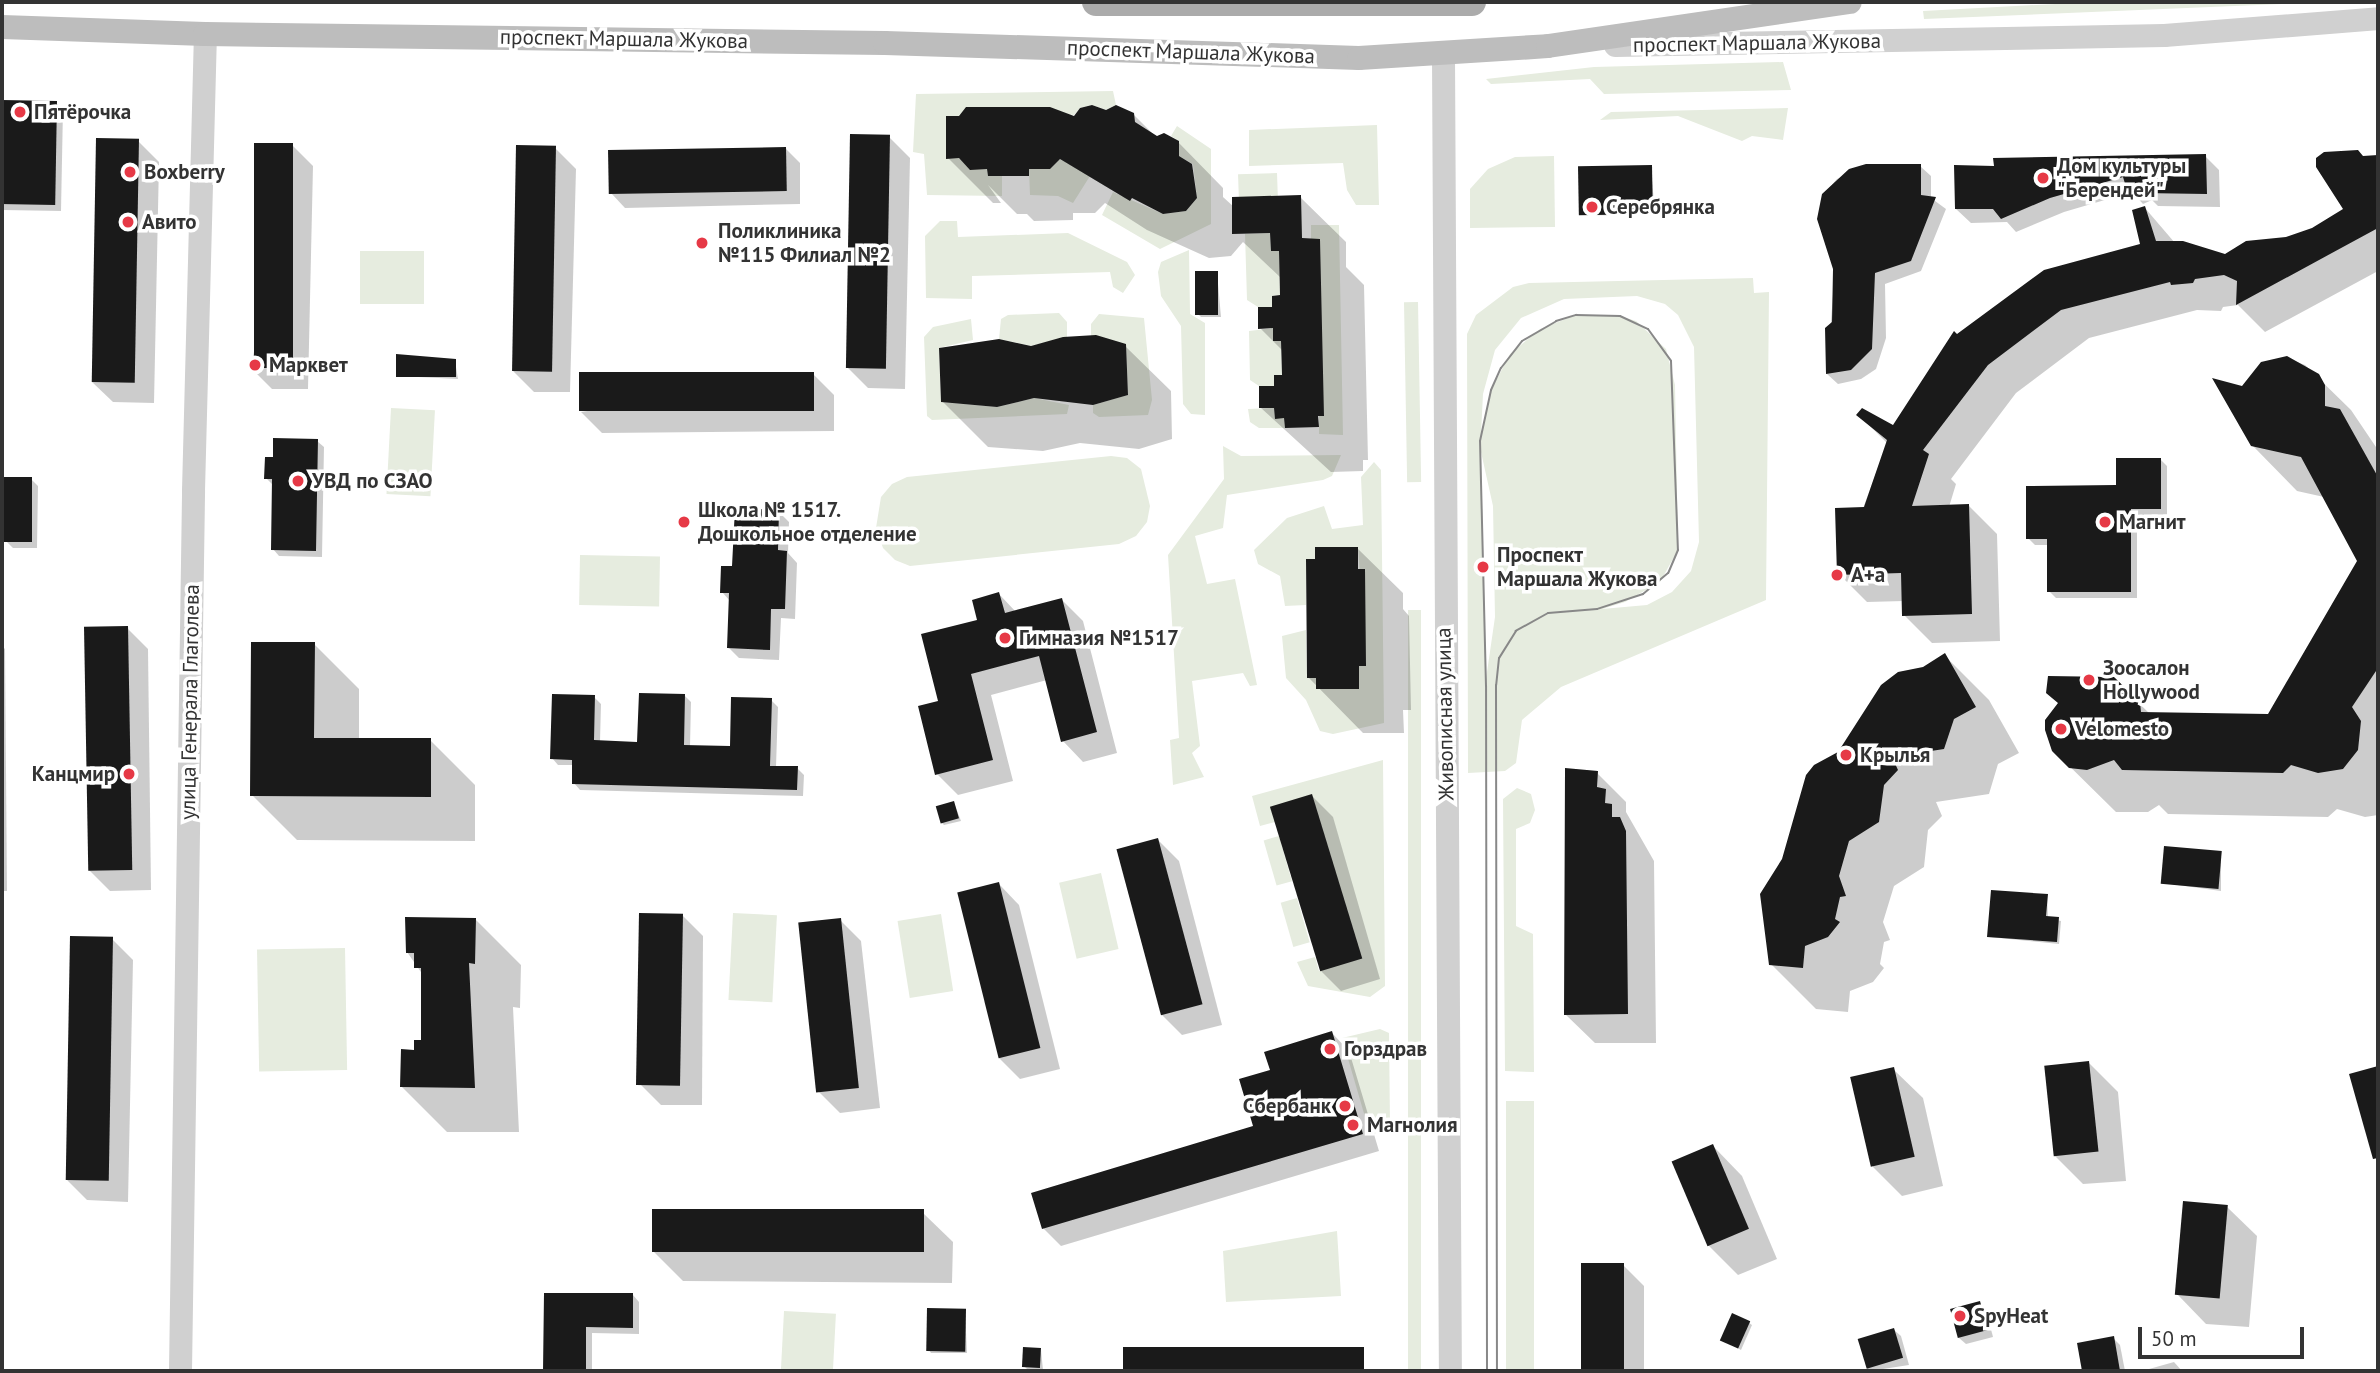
<!DOCTYPE html>
<meta charset="utf-8">
<style>
body{margin:0}
#map{position:relative;width:2380px;height:1373px;overflow:hidden;background:#fff;font-family:"PT Sans",sans-serif}
div>[style]{position:absolute}
.green>*{inset:0;background:#e6ecdf;transform-origin:0 0}
.shadow>*{inset:0;background:#0003;transform-origin:0 0}
.building>*{inset:0;background:#1a1a1a;transform-origin:0 0}
.tertiary>*{height:23px;margin:-11.5px;padding:0 11.5px;transform-origin:11.5px;border-radius:11.5px;background:#d0d0d0}
.secondary>*{height:24px;margin:-12px;padding:0 12px;transform-origin:12px;border-radius:12px;background:#bdbdbd}
.primary>*{height:28px;margin:-14px;padding:0 14px;transform-origin:14px;border-radius:14px;background:#ababab}
.tram>*{height:2px;margin:-1px;padding:0 1px;transform-origin:1px;border-radius:1px;background:#888}
.dots>*{width:19px;height:19px;translate:-50% -50%;box-sizing:border-box;border:4px solid #fff;border-radius:50%}
span{translate:-50% -50%;white-space:nowrap;text-align:center;line-height:1.15;-webkit-text-stroke:7px #fff;paint-order:stroke}
.street-label{font-size:21px;color:#333}
.poi-label{font-size:21px;color:#333;font-weight:700}
.left{translate:0 -50%;text-align:left}
.right{translate:-100% -50%;text-align:right}
.frame{position:absolute;inset:0;border:4px solid #333;pointer-events:none}
.scale{position:absolute;left:2138px;top:1327px;width:166px;height:32px;box-sizing:border-box;border:4px solid #333;border-top:0;padding-left:9px;font-size:21px;line-height:24px;white-space:nowrap;color:#333;-webkit-text-stroke:5px #fff;paint-order:stroke}
</style>
<div id="map">
<div class="green">
<div style="clip-path:polygon(2093px 2px,2329px 2px,1924px 19px,1923px 11px)"></div>
<div style="clip-path:polygon(1783px 62px,1791px 90px,1604px 94px,1590px 79px,1491px 84px,1486px 79px,1594px 67px)"></div>
<div style="clip-path:polygon(1113px 91px,1116px 105px,1106px 110px,1092px 105px,1080px 108px,1074px 115px,1059px 114px,947px 158px,959px 158px,970px 169px,987px 169px,988px 176px,1002px 176px,1002px 196px,927px 195px,924px 154px,913px 152px,916px 94px)"></div>
<div style="clip-path:polygon(1788px 108px,1783px 140px,1752px 136px,1742px 141px,1678px 116px,1600px 120px,1611px 112px)"></div>
<div style="clip-path:polygon(1377px 125px,1379px 205px,1356px 205px,1347px 190px,1343px 163px,1249px 166px,1249px 130px)"></div>
<div style="clip-path:polygon(1177px 126px,1211px 149px,1211px 224px,1160px 249px,1102px 215px,1113px 192px,1163px 214px,1186px 211px,1197px 198px,1193px 164px,1179px 156px,1179px 141px,1171px 136px)"></div>
<div style="clip-path:polygon(1554px 156px,1555px 227px,1470px 228px,1470px 189px,1488px 169px,1515px 157px)"></div>
<div style="clip-path:polygon(1060px 159px,1090px 176px,1073px 203px,1058px 196px,1030px 195px,1029px 169px,1050px 169px)"></div>
<div style="left:1277px;top:173px;width:23px;height:39px;rotate:88deg"></div>
<div style="clip-path:polygon(940px 221px,957px 221px,958px 237px,1068px 233px,1127px 262px,1135px 275px,1123px 293px,1113px 287px,1110px 272px,972px 276px,972px 299px,926px 298px,925px 236px)"></div>
<div style="clip-path:polygon(1311px 225px,1339px 225px,1343px 435px,1319px 434px,1320px 239px,1311px 239px)"></div>
<div style="clip-path:polygon(1270px 233px,1271px 251px,1279px 251px,1280px 295px,1272px 296px,1272px 307px,1258px 307px,1247px 300px,1245px 234px)"></div>
<div style="clip-path:polygon(1189px 250px,1190px 314px,1205px 323px,1205px 415px,1191px 414px,1183px 404px,1181px 326px,1161px 296px,1158px 272px,1161px 262px)"></div>
<div style="left:360px;top:251px;width:64px;height:53px"></div>
<div style="clip-path:polygon(evenodd,1753px 278px,1754px 293px,1769px 292px,1766px 600px,1561px 687px,1522px 720px,1516px 763px,1505px 771px,1468px 773px,1467px 334px,1476px 315px,1513px 287px,1529px 283px,1753px 278px,1637px 296px,1665px 304px,1678px 315px,1694px 347px,1699px 542px,1691px 571px,1672px 592px,1647px 605px,1602px 609px,1625px 602px,1660px 582px,1678px 550px,1675px 385px,1666px 349px,1636px 321px,1620px 316px,1576px 315px,1540px 329px,1510px 354px,1491px 390px,1481px 434px,1483px 394px,1495px 350px,1521px 318px,1564px 299px,1637px 296px,1753px 278px,1481px 452px,1493px 506px,1495px 617px,1486px 679px,1481px 452px)"></div>
<div style="left:1418px;top:302px;width:180px;height:14px;rotate:89deg"></div>
<div style="clip-path:polygon(1059px 313px,1067px 322px,1067px 337px,1031px 346px,999px 339px,1001px 319px,1008px 315px)"></div>
<div style="clip-path:polygon(1099px 314px,1144px 318px,1152px 400px,1148px 415px,1099px 417px,1093px 413px,1093px 405px,1128px 395px,1126px 345px,1091px 336px,1091px 324px)"></div>
<div style="clip-path:polygon(971px 319px,973px 340px,939px 348px,941px 402px,997px 407px,1034px 398px,1069px 405px,1067px 414px,932px 420px,927px 416px,924px 337px,933px 327px)"></div>
<div style="clip-path:polygon(1273px 328px,1273px 341px,1281px 341px,1282px 375px,1274px 375px,1274px 386px,1259px 386px,1250px 380px,1249px 331px)"></div>
<div style="left:391px;top:408px;width:44px;height:86px;rotate:3deg"></div>
<div style="clip-path:polygon(1274px 408px,1275px 418px,1284px 418px,1285px 428px,1259px 428px,1250px 422px,1248px 409px)"></div>
<div style="clip-path:polygon(1223px 446px,1241px 456px,1341px 455px,1332px 476px,1323px 480px,1227px 495px,1223px 528px,1195px 536px,1207px 584px,1235px 579px,1257px 685px,1250px 686px,1243px 673px,1192px 681px,1200px 746px,1192px 753px,1204px 777px,1173px 785px,1170px 740px,1179px 738px,1168px 555px,1224px 479px)"></div>
<div style="clip-path:polygon(1111px 456px,1127px 458px,1141px 469px,1150px 506px,1147px 522px,1136px 536px,1119px 544px,910px 566px,895px 560px,883px 548px,876px 528px,881px 497px,892px 484px,907px 477px)"></div>
<div style="clip-path:polygon(1374px 462px,1381px 470px,1384px 723px,1333px 734px,1320px 731px,1306px 700px,1286px 678px,1282px 636px,1306px 630px,1307px 677px,1316px 678px,1316px 689px,1359px 688px,1359px 666px,1366px 665px,1358px 547px,1315px 547px,1315px 559px,1306px 559px,1306px 605px,1285px 606px,1280px 576px,1258px 564px,1254px 550px,1287px 518px,1324px 506px,1332px 529px,1363px 525px,1361px 477px)"></div>
<div style="left:580px;top:555px;width:80px;height:50px;rotate:1deg"></div>
<div style="left:1408px;top:610px;width:13px;height:761px"></div>
<div style="clip-path:polygon(1383px 760px,1385px 986px,1370px 997px,1308px 986px,1297px 962px,1315px 957px,1319px 971px,1360px 958px,1312px 795px,1271px 807px,1275px 822px,1260px 826px,1252px 796px)"></div>
<div style="clip-path:polygon(1517px 788px,1531px 794px,1535px 810px,1530px 823px,1516px 829px,1516px 926px,1533px 934px,1534px 1072px,1505px 1071px,1503px 799px)"></div>
<div style="left:1279px;top:836px;width:47px;height:16px;rotate:74deg"></div>
<div style="left:1101px;top:873px;width:78px;height:43px;rotate:77deg"></div>
<div style="left:1297px;top:898px;width:46px;height:17px;rotate:74deg"></div>
<div style="left:733px;top:913px;width:44px;height:87px;rotate:3deg"></div>
<div style="left:941px;top:914px;width:78px;height:44px;rotate:81deg"></div>
<div style="left:345px;top:948px;width:122px;height:88px;rotate:89deg"></div>
<div style="clip-path:polygon(1380px 1029px,1389px 1033px,1390px 1125px,1385px 1132px,1370px 1134px,1342px 1038px)"></div>
<div style="left:1506px;top:1101px;width:28px;height:270px"></div>
<div style="clip-path:polygon(1337px 1231px,1341px 1296px,1226px 1302px,1223px 1251px)"></div>
<div style="left:784px;top:1311px;width:52px;height:60px;rotate:3deg"></div>
</div>
<div class="shadow">
<div style="clip-path:polygon(2px 101px,56px 103px,63px 109px,61px 211px,2px 210px)"></div>
<div style="clip-path:polygon(1106px 112px,1133px 114px,1157px 138px,1178px 142px,1223px 188px,1223px 197px,1234px 207px,1300px 197px,1346px 242px,1346px 267px,1364px 285px,1368px 460px,1363px 460px,1363px 471px,1331px 472px,1261px 408px,1284px 376px,1283px 351px,1260px 328px,1282px 297px,1281px 278px,1243px 242px,1231px 256px,1209px 258px,1147px 230px,1105px 203px,1095px 213px,1073px 213px,1073px 220px,1034px 221px,1027px 214px,1017px 214px,988px 185px,1001px 203px,993px 203px,948px 158px)"></div>
<div style="clip-path:polygon(889px 137px,910px 158px,905px 389px,868px 388px,847px 367px)"></div>
<div style="clip-path:polygon(138px 141px,159px 162px,154px 403px,113px 402px,92px 382px)"></div>
<div style="clip-path:polygon(292px 145px,313px 166px,308px 389px,272px 389px,251px 368px)"></div>
<div style="clip-path:polygon(555px 148px,576px 169px,570px 392px,534px 392px,513px 371px)"></div>
<div style="clip-path:polygon(786px 149px,800px 163px,800px 204px,625px 208px,611px 193px)"></div>
<div style="clip-path:polygon(2205px 156px,2219px 170px,2220px 207px,2158px 206px,2152px 200px,2143px 204px,2132px 192px,2064px 212px,2016px 232px,2007px 222px,1971px 223px,1956px 209px,1996px 168px)"></div>
<div style="clip-path:polygon(2378px 157px,2378px 271px,2265px 332px,2238px 305px,2223px 307px,2221px 311px,2197px 310px,2089px 338px,2016px 393px,1951px 479px,1956px 484px,1949px 507px,1969px 506px,1997px 534px,2000px 641px,1932px 643px,1904px 615px,1904px 601px,1867px 602px,1839px 574px,1887px 443px,1859px 415px,1893px 427px,1957px 336px,2142px 245px,2145px 208px,2175px 243px,2225px 256px,2313px 229px,2345px 210px,2364px 158px)"></div>
<div style="clip-path:polygon(1651px 166px,1655px 216px,1581px 215px)"></div>
<div style="clip-path:polygon(1867px 166px,1920px 166px,1931px 176px,1931px 198px,1946px 209px,1921px 271px,1885px 284px,1886px 338px,1876px 369px,1861px 379px,1838px 384px,1827px 374px,1835px 268px,1823px 195px,1837px 179px)"></div>
<div style="clip-path:polygon(1217px 272px,1221px 317px,1201px 317px,1198px 314px)"></div>
<div style="clip-path:polygon(1125px 346px,1171px 391px,1172px 439px,1139px 449px,1080px 443px,1043px 451px,988px 447px,942px 401px,1031px 348px)"></div>
<div style="clip-path:polygon(2287px 358px,2305px 365px,2351px 410px,2378px 450px,2378px 815px,2365px 817px,2337px 809px,2328px 817px,2168px 814px,2159px 805px,2148px 812px,2116px 812px,2053px 750px,2114px 679px,2150px 714px,2269px 716px,2359px 561px,2324px 497px,2297px 491px,2252px 445px,2243px 388px)"></div>
<div style="clip-path:polygon(455px 361px,458px 379px,398px 376px)"></div>
<div style="clip-path:polygon(813px 374px,834px 395px,834px 431px,602px 433px,581px 412px)"></div>
<div style="clip-path:polygon(317px 441px,324px 447px,322px 557px,279px 556px,273px 549px,273px 485px,266px 478px,274px 459px)"></div>
<div style="clip-path:polygon(2160px 459px,2167px 466px,2167px 515px,2137px 515px,2137px 598px,2056px 598px,2049px 591px,2049px 545px,2035px 545px,2028px 538px)"></div>
<div style="clip-path:polygon(2px 479px,31px 479px,38px 486px,37px 548px,13px 548px,6px 541px,6px 531px,2px 531px)"></div>
<div style="clip-path:polygon(779px 512px,789px 522px,788px 553px,797px 563px,795px 619px,781px 618px,779px 660px,739px 658px,728px 647px,730px 601px,722px 592px)"></div>
<div style="clip-path:polygon(1357px 548px,1403px 593px,1403px 609px,1409px 616px,1411px 710px,1403px 710px,1404px 733px,1363px 733px,1308px 677px,1317px 561px)"></div>
<div style="clip-path:polygon(999px 594px,1016px 612px,1062px 600px,1083px 621px,1117px 753px,1083px 762px,1063px 741px,1047px 680px,991px 695px,1013px 781px,958px 795px,937px 774px,940px 702px,979px 621px)"></div>
<div style="clip-path:polygon(127px 628px,148px 649px,151px 890px,110px 891px,89px 870px)"></div>
<div style="clip-path:polygon(314px 644px,359px 689px,359px 739px,430px 740px,475px 785px,475px 841px,297px 840px,252px 795px)"></div>
<div style="clip-path:polygon(2px 646px,5px 649px,7px 891px,2px 891px)"></div>
<div style="clip-path:polygon(1944px 655px,1989px 700px,2019px 753px,1998px 764px,1989px 794px,1936px 802px,1942px 816px,1928px 830px,1924px 867px,1894px 886px,1883px 922px,1890px 940px,1884px 942px,1880px 964px,1884px 968px,1873px 982px,1850px 991px,1848px 1012px,1816px 1009px,1771px 964px,1784px 859px,1839px 754px,1924px 669px)"></div>
<div style="clip-path:polygon(684px 695px,691px 702px,690px 747px,732px 747px,771px 700px,778px 707px,776px 767px,797px 768px,804px 775px,803px 796px,580px 790px,574px 783px,574px 765px,558px 765px,552px 758px,594px 697px,601px 704px,600px 742px,639px 744px)"></div>
<div style="clip-path:polygon(1597px 773px,1626px 802px,1626px 812px,1654px 861px,1656px 1043px,1595px 1043px,1565px 1014px)"></div>
<div style="clip-path:polygon(1312px 796px,1333px 817px,1380px 979px,1341px 991px,1320px 970px)"></div>
<div style="clip-path:polygon(954px 803px,961px 821px,944px 825px,941px 822px)"></div>
<div style="clip-path:polygon(1158px 840px,1179px 861px,1222px 1025px,1182px 1035px,1161px 1014px)"></div>
<div style="clip-path:polygon(2221px 852px,2221px 891px,2163px 883px)"></div>
<div style="clip-path:polygon(999px 884px,1019px 905px,1060px 1069px,1020px 1079px,999px 1058px)"></div>
<div style="clip-path:polygon(2047px 896px,2048px 918px,2061px 921px,2059px 944px,1989px 937px)"></div>
<div style="clip-path:polygon(682px 915px,703px 936px,702px 1105px,661px 1105px,640px 1084px)"></div>
<div style="clip-path:polygon(476px 920px,521px 965px,520px 1008px,513px 1007px,519px 1132px,447px 1132px,402px 1087px,423px 1041px,423px 975px,407px 952px)"></div>
<div style="clip-path:polygon(840px 920px,861px 941px,880px 1108px,840px 1113px,819px 1092px)"></div>
<div style="clip-path:polygon(112px 939px,133px 960px,128px 1202px,87px 1200px,66px 1179px)"></div>
<div style="clip-path:polygon(1332px 1033px,1349px 1051px,1379px 1151px,1061px 1246px,1044px 1229px,1034px 1194px,1255px 1127px,1272px 1071px)"></div>
<div style="clip-path:polygon(2088px 1062px,2118px 1092px,2126px 1181px,2083px 1184px,2054px 1155px)"></div>
<div style="clip-path:polygon(1893px 1069px,1923px 1098px,1943px 1186px,1902px 1196px,1873px 1167px)"></div>
<div style="clip-path:polygon(1713px 1146px,1742px 1176px,1777px 1259px,1738px 1275px,1708px 1245px)"></div>
<div style="clip-path:polygon(2227px 1207px,2257px 1236px,2249px 1327px,2206px 1324px,2177px 1294px)"></div>
<div style="clip-path:polygon(923px 1213px,953px 1242px,952px 1283px,683px 1281px,653px 1251px)"></div>
<div style="clip-path:polygon(1583px 1265px,1623px 1265px,1644px 1286px,1644px 1371px,1583px 1371px)"></div>
<div style="clip-path:polygon(546px 1295px,633px 1295px,639px 1302px,639px 1334px,592px 1333px,592px 1371px,545px 1371px)"></div>
<div style="clip-path:polygon(1979px 1303px,1986px 1310px,1993px 1337px,1966px 1344px,1959px 1338px)"></div>
<div style="clip-path:polygon(965px 1310px,967px 1353px,931px 1353px,929px 1350px)"></div>
<div style="clip-path:polygon(1749px 1323px,1752px 1325px,1741px 1350px,1721px 1339px)"></div>
<div style="clip-path:polygon(1894px 1330px,1901px 1336px,1909px 1365px,1870px 1371px,1867px 1368px)"></div>
<div style="clip-path:polygon(2113px 1338px,2120px 1345px,2125px 1371px,2084px 1371px,2079px 1344px)"></div>
<div style="left:1125px;top:1349px;width:238px;height:22px"></div>
<div style="clip-path:polygon(1041px 1350px,1043px 1370px,1027px 1369px,1024px 1366px)"></div>
<div style="clip-path:polygon(2174px 1362px,2182px 1371px,2142px 1371px)"></div>
</div>
<div class="building">
<div style="left:2px;top:100px;width:55px;height:104px;rotate:1deg"></div>
<div style="clip-path:polygon(1092px 105px,1106px 110px,1116px 105px,1134px 113px,1135px 122px,1157px 136px,1164px 133px,1179px 141px,1179px 156px,1192px 164px,1197px 198px,1186px 211px,1163px 214px,1132px 198px,1130px 201px,1060px 159px,1050px 169px,1029px 169px,1029px 176px,988px 176px,987px 169px,970px 170px,959px 158px,946px 159px,946px 116px,959px 116px,966px 107px,1050px 107px,1074px 116px,1080px 108px)"></div>
<div style="left:850px;top:134px;width:40px;height:234px;rotate:1deg"></div>
<div style="left:96px;top:138px;width:43px;height:244px;rotate:1deg"></div>
<div style="left:254px;top:143px;width:39px;height:225px"></div>
<div style="left:516px;top:145px;width:40px;height:226px;rotate:1deg"></div>
<div style="left:786px;top:147px;width:44px;height:178px;rotate:89deg"></div>
<div style="clip-path:polygon(2358px 150px,2363px 156px,2378px 155px,2378px 228px,2236px 305px,2237px 281px,2224px 275px,2195px 279px,2193px 283px,2171px 285px,2170px 282px,2061px 310px,1988px 365px,1923px 450px,1929px 454px,1912px 506px,1969px 504px,1972px 614px,1902px 616px,1901px 573px,1837px 575px,1835px 508px,1864px 507px,1887px 440px,1856px 415px,1862px 408px,1893px 425px,1954px 331px,1957px 334px,2044px 270px,2140px 244px,2132px 210px,2145px 206px,2156px 241px,2183px 241px,2225px 254px,2246px 241px,2286px 237px,2312px 228px,2343px 209px,2316px 167px,2316px 158px,2324px 152px)"></div>
<div style="clip-path:polygon(2206px 154px,2207px 194px,2142px 193px,2139px 186px,2127px 190px,2123px 177px,2050px 198px,2001px 219px,1993px 209px,1955px 209px,1954px 165px,1994px 166px,1993px 158px)"></div>
<div style="clip-path:polygon(1866px 164px,1921px 164px,1921px 195px,1936px 197px,1911px 261px,1875px 273px,1872px 349px,1851px 370px,1826px 374px,1825px 328px,1832px 322px,1833px 269px,1817px 219px,1822px 194px,1849px 169px)"></div>
<div style="left:1652px;top:165px;width:49px;height:74px;rotate:89deg"></div>
<div style="clip-path:polygon(1301px 195px,1302px 238px,1320px 239px,1324px 416px,1318px 416px,1319px 427px,1285px 428px,1284px 418px,1275px 419px,1274px 408px,1259px 408px,1259px 386px,1274px 386px,1274px 375px,1282px 375px,1281px 341px,1273px 341px,1273px 328px,1258px 329px,1258px 307px,1272px 307px,1272px 296px,1280px 295px,1279px 251px,1271px 251px,1270px 233px,1232px 234px,1232px 197px)"></div>
<div style="left:1195px;top:271px;width:23px;height:44px"></div>
<div style="clip-path:polygon(1096px 335px,1126px 344px,1128px 395px,1093px 405px,1034px 398px,997px 407px,941px 402px,939px 348px,999px 339px,1031px 346px,1063px 337px)"></div>
<div style="clip-path:polygon(396px 354px,456px 359px,456px 377px,396px 377px)"></div>
<div style="clip-path:polygon(2287px 356px,2319px 374px,2325px 385px,2325px 406px,2340px 409px,2378px 477px,2378px 668px,2352px 707px,2361px 721px,2358px 750px,2343px 769px,2318px 773px,2291px 765px,2283px 773px,2122px 770px,2114px 760px,2087px 770px,2069px 768px,2052px 751px,2045px 730px,2045px 720px,2058px 703px,2046px 693px,2048px 676px,2114px 677px,2140px 702px,2141px 712px,2268px 714px,2357px 561px,2301px 457px,2251px 446px,2212px 378px,2242px 386px,2261px 362px)"></div>
<div style="left:814px;top:372px;width:39px;height:235px;rotate:90deg"></div>
<div style="clip-path:polygon(273px 438px,318px 439px,316px 551px,271px 550px,272px 479px,264px 479px,265px 457px,273px 457px)"></div>
<div style="clip-path:polygon(2116px 458px,2161px 458px,2161px 509px,2131px 509px,2131px 592px,2047px 592px,2047px 539px,2026px 539px,2026px 486px,2116px 485px)"></div>
<div style="left:2px;top:477px;width:30px;height:65px"></div>
<div style="clip-path:polygon(735px 508px,779px 510px,778px 550px,787px 551px,785px 609px,771px 609px,770px 650px,727px 648px,729px 593px,720px 593px,721px 566px,732px 566px)"></div>
<div style="clip-path:polygon(1315px 547px,1358px 547px,1358px 569px,1365px 569px,1366px 666px,1359px 666px,1359px 689px,1316px 689px,1316px 678px,1307px 678px,1306px 559px,1315px 559px)"></div>
<div style="clip-path:polygon(999px 592px,1005px 613px,1062px 598px,1097px 732px,1061px 742px,1039px 656px,971px 674px,993px 760px,935px 775px,918px 706px,938px 701px,921px 634px,977px 620px,972px 600px)"></div>
<div style="left:128px;top:626px;width:244px;height:44px;rotate:89deg"></div>
<div style="clip-path:polygon(251px 642px,315px 642px,314px 738px,431px 738px,431px 797px,250px 796px)"></div>
<div style="clip-path:polygon(1945px 653px,1976px 707px,1954px 719px,1944px 749px,1892px 757px,1898px 770px,1884px 785px,1879px 822px,1849px 841px,1839px 876px,1846px 896px,1840px 897px,1835px 919px,1840px 922px,1828px 937px,1805px 946px,1803px 968px,1769px 965px,1760px 894px,1782px 859px,1806px 775px,1814px 765px,1838px 752px,1881px 685px,1898px 672px,1923px 667px)"></div>
<div style="clip-path:polygon(639px 693px,685px 694px,684px 745px,730px 746px,731px 697px,772px 698px,770px 766px,798px 766px,797px 790px,572px 784px,572px 760px,550px 759px,552px 694px,595px 695px,594px 740px,637px 742px)"></div>
<div style="clip-path:polygon(1565px 768px,1598px 771px,1597px 787px,1606px 789px,1605px 803px,1612px 804px,1612px 817px,1620px 817px,1626px 831px,1628px 1014px,1564px 1015px)"></div>
<div style="left:1312px;top:794px;width:172px;height:44px;rotate:73deg"></div>
<div style="left:954px;top:801px;width:18px;height:19px;rotate:74deg"></div>
<div style="left:1158px;top:838px;width:172px;height:43px;rotate:75deg"></div>
<div style="left:2164px;top:846px;width:58px;height:38px;rotate:5deg"></div>
<div style="left:999px;top:882px;width:171px;height:43px;rotate:76deg"></div>
<div style="clip-path:polygon(1991px 890px,2048px 894px,2046px 916px,2059px 917px,2057px 942px,1987px 937px)"></div>
<div style="left:639px;top:913px;width:44px;height:172px;rotate:1deg"></div>
<div style="clip-path:polygon(405px 917px,476px 918px,475px 964px,469px 963px,475px 1088px,400px 1087px,401px 1049px,414px 1050px,414px 1040px,421px 1040px,421px 968px,414px 968px,414px 953px,406px 953px)"></div>
<div style="left:841px;top:918px;width:171px;height:43px;rotate:84deg"></div>
<div style="left:70px;top:936px;width:43px;height:244px;rotate:1deg"></div>
<div style="clip-path:polygon(1332px 1031px,1363px 1134px,1042px 1229px,1031px 1193px,1253px 1126px,1239px 1079px,1270px 1070px,1264px 1052px)"></div>
<div style="left:2089px;top:1061px;width:91px;height:45px;rotate:84deg"></div>
<div style="clip-path:polygon(2378px 1066px,2378px 1158px,2373px 1159px,2349px 1074px)"></div>
<div style="left:1894px;top:1067px;width:92px;height:45px;rotate:77deg"></div>
<div style="left:1713px;top:1144px;width:92px;height:45px;rotate:67deg"></div>
<div style="left:2183px;top:1201px;width:45px;height:94px;rotate:5deg"></div>
<div style="left:652px;top:1209px;width:272px;height:43px"></div>
<div style="left:1624px;top:1263px;width:108px;height:43px;rotate:90deg"></div>
<div style="clip-path:polygon(544px 1293px,633px 1293px,633px 1328px,586px 1327px,586px 1371px,543px 1371px)"></div>
<div style="left:1980px;top:1301px;width:30px;height:31px;rotate:75deg"></div>
<div style="left:927px;top:1308px;width:39px;height:43px;rotate:1deg"></div>
<div style="left:1732px;top:1313px;width:20px;height:30px;rotate:24deg"></div>
<div style="left:1894px;top:1328px;width:31px;height:38px;rotate:73deg"></div>
<div style="clip-path:polygon(2114px 1336px,2120px 1371px,2082px 1371px,2077px 1343px)"></div>
<div style="left:1023px;top:1347px;width:18px;height:20px;rotate:3deg"></div>
<div style="left:1123px;top:1347px;width:241px;height:24px"></div>
</div>
<div class="tertiary">
<div style="left:1615px;top:45px;width:549px;rotate:-1.04deg"></div>
<div style="left:2164px;top:35px;width:215px;rotate:-4.5deg"></div>
<div style="left:1443px;top:56px;width:1315px;rotate:89.7deg"></div>
<div style="left:180px;top:1371px;width:881px;rotate:-89.15deg"></div>
<div style="left:193px;top:490px;width:456px;rotate:-88.5deg"></div>
</div>
<div class="secondary">
<div style="left:2px;top:27px;width:203px;rotate:2deg"></div>
<div style="left:205px;top:34px;width:680px;rotate:0.76deg"></div>
<div style="left:885px;top:43px;width:474px;rotate:1.8deg"></div>
<div style="left:1359px;top:58px;width:189px;rotate:-3.6deg"></div>
<div style="left:1548px;top:46px;width:305px;rotate:-8.3deg"></div>
</div>
<div class="primary">
<div style="left:1096px;top:2px;width:376px"></div>
</div>
<div class="tram">
<div style="left:1487px;top:1371px;width:685px;rotate:-90.08deg"></div>
<div style="left:1486px;top:686px;width:245px;rotate:-91.4deg"></div>
<div style="left:1480px;top:441px;width:52px;rotate:-77.8deg"></div>
<div style="left:1491px;top:390px;width:24px;rotate:-66deg"></div>
<div style="left:1501px;top:368px;width:34px;rotate:-52deg"></div>
<div style="left:1522px;top:341px;width:39px;rotate:-30deg"></div>
<div style="left:1556px;top:321px;width:21px;rotate:-17deg"></div>
<div style="left:1576px;top:315px;width:44px;rotate:1.3deg"></div>
<div style="left:1620px;top:316px;width:31px;rotate:25deg"></div>
<div style="left:1648px;top:329px;width:39px;rotate:54deg"></div>
<div style="left:1671px;top:361px;width:189px;rotate:87.9deg"></div>
<div style="left:1678px;top:550px;width:25px;rotate:113deg"></div>
<div style="left:1668px;top:573px;width:33px;rotate:140deg"></div>
<div style="left:1643px;top:594px;width:48px;rotate:161.9deg"></div>
<div style="left:1597px;top:609px;width:49px;rotate:175.3deg"></div>
<div style="left:1548px;top:613px;width:37px;rotate:151deg"></div>
<div style="left:1516px;top:631px;width:32px;rotate:122deg"></div>
<div style="left:1499px;top:658px;width:27px;rotate:96deg"></div>
<div style="left:1496px;top:685px;width:686px;rotate:89.92deg"></div>
</div>
<div class="dots">
<div style="left:20px;top:112px;background:#e63946"></div>
<div style="left:130px;top:172px;background:#e63946"></div>
<div style="left:2043px;top:178px;background:#e63946"></div>
<div style="left:1592px;top:207px;background:#e63946"></div>
<div style="left:128px;top:222px;background:#e63946"></div>
<div style="left:702px;top:243px;background:#e63946"></div>
<div style="left:255px;top:365px;background:#e63946"></div>
<div style="left:298px;top:481px;background:#e63946"></div>
<div style="left:684px;top:522px;background:#e63946"></div>
<div style="left:2105px;top:522px;background:#e63946"></div>
<div style="left:1483px;top:567px;background:#e63946"></div>
<div style="left:1837px;top:575px;background:#e63946"></div>
<div style="left:1005px;top:638px;background:#e63946"></div>
<div style="left:2089px;top:680px;background:#e63946"></div>
<div style="left:2061px;top:729px;background:#e63946"></div>
<div style="left:1846px;top:755px;background:#e63946"></div>
<div style="left:129px;top:774px;background:#e63946"></div>
<div style="left:1330px;top:1049px;background:#e63946"></div>
<div style="left:1345px;top:1106px;background:#e63946"></div>
<div style="left:1353px;top:1125px;background:#e63946"></div>
<div style="left:1960px;top:1316px;background:#e63946"></div>
</div>
<div class="street-label">
<span style="left:624px;top:39px;rotate:1deg">проспект Маршала Жукова</span>
<span style="left:1757px;top:43px;rotate:-1deg">проспект Маршала Жукова</span>
<span style="left:1191px;top:52px;rotate:2deg">проспект Маршала Жукова</span>
<span style="left:190px;top:702px;rotate:-89deg">улица Генерала Глаголева</span>
<span style="left:1445px;top:714px;rotate:-91deg">Живописная улица</span>
</div>
<div class="poi-label">
<span class="left" style="left:34px;top:112px">Пятёрочка</span>
<span class="left" style="left:2057px;top:178px">Дом культуры<br>"Берендей"</span>
<span class="left" style="left:144px;top:172px">Boxberry</span>
<span class="left" style="left:1606px;top:207px">Серебрянка</span>
<span class="left" style="left:142px;top:222px">Авито</span>
<span class="left" style="left:718px;top:243px">Поликлиника<br>№115 Филиал №2</span>
<span class="left" style="left:269px;top:365px">Марквет</span>
<span class="left" style="left:312px;top:481px">УВД по СЗАО</span>
<span class="left" style="left:698px;top:522px">Школа № 1517.<br>Дошкольное отделение</span>
<span class="left" style="left:2119px;top:522px">Магнит</span>
<span class="left" style="left:1497px;top:567px">Проспект<br>Маршала Жукова</span>
<span class="left" style="left:1851px;top:575px">А+а</span>
<span class="left" style="left:1019px;top:638px">Гимназия №1517</span>
<span class="left" style="left:2103px;top:680px">Зоосалон<br>Hollywood</span>
<span class="left" style="left:2075px;top:729px">Velomesto</span>
<span class="left" style="left:1860px;top:755px">Крылья</span>
<span class="right" style="left:115px;top:774px">Канцмир</span>
<span class="left" style="left:1344px;top:1049px">Горздрав</span>
<span class="right" style="left:1331px;top:1106px">Сбербанк</span>
<span class="left" style="left:1367px;top:1125px">Магнолия</span>
<span class="left" style="left:1974px;top:1316px">SpyHeat</span>
</div>
<div class="frame"></div>
<div class="scale">50 m</div>
</div>
